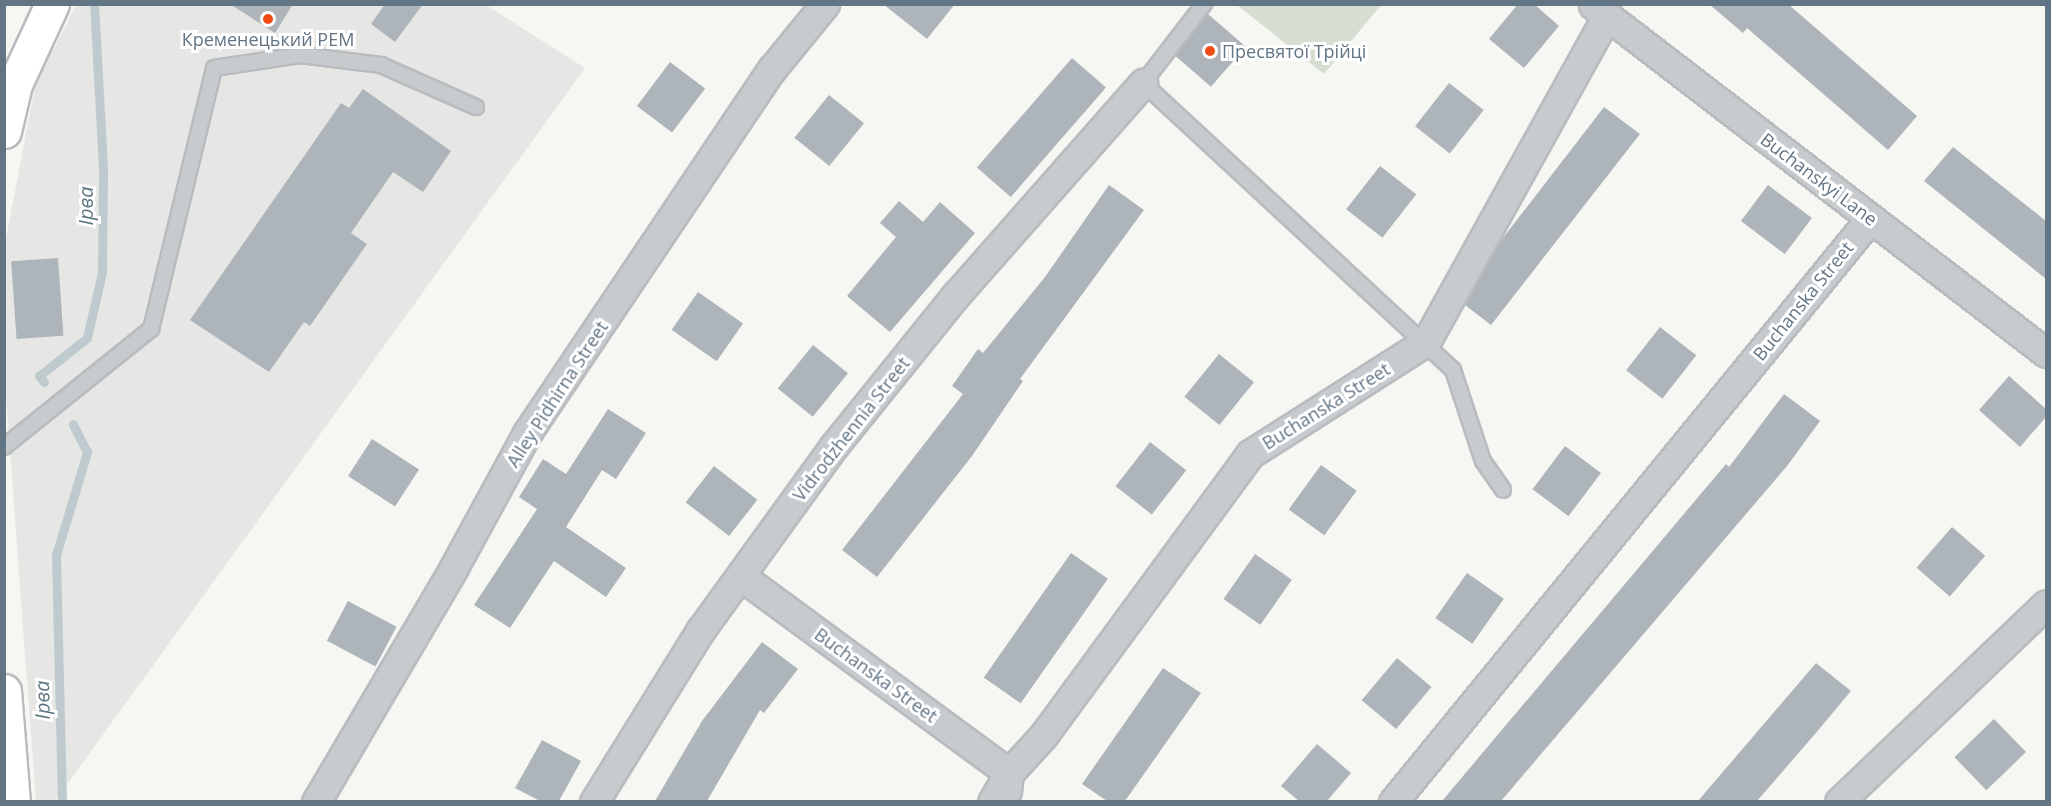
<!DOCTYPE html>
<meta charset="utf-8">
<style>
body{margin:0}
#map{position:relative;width:2051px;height:806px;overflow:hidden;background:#f6f6f2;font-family:"Open Sans",sans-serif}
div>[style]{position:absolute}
.built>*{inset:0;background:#e6e7e5}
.green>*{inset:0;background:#d6ded2}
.stream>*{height:9px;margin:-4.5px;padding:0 4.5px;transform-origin:4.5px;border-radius:4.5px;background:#bfcacf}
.building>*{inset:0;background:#adb5ba;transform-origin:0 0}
.roads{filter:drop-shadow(2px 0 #b9bcbf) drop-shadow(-2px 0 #b9bcbf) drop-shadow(0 2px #b9bcbf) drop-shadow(0 -2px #b9bcbf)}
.lane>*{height:14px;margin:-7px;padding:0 7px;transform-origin:7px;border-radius:7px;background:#c8cbce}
.street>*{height:27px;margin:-13.5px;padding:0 13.5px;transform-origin:13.5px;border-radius:13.5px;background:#c8cbce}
.highway>*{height:33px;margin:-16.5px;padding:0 16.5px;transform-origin:16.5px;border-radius:16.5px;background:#fff}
.dots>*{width:16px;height:16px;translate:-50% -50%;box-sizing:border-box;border:3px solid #fff;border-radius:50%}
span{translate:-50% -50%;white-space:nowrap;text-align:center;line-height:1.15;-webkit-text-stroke:6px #fff;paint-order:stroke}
.poi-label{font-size:18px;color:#627585}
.left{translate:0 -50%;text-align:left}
.street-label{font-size:18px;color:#627585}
.water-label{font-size:20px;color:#5e7883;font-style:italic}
.frame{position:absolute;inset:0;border:6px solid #627585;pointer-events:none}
</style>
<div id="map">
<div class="built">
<div style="clip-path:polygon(76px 5px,486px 5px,585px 68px,55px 801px,36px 802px,5px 385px,5px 244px,35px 86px)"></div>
</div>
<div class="green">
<div style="clip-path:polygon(1237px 5px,1381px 5px,1324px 74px)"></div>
</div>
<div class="stream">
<div style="left:44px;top:382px;width:8px;rotate:-130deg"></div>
<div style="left:39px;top:376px;width:61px;rotate:-38.4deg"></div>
<div style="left:87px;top:338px;width:68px;rotate:-77.2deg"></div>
<div style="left:102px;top:272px;width:104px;rotate:-89.4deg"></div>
<div style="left:103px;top:168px;width:164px;rotate:-93.1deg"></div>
<div style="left:62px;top:802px;width:247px;rotate:-91.4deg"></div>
<div style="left:56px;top:555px;width:108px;rotate:-73.2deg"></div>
<div style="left:87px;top:452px;width:31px;rotate:-117deg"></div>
</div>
<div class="building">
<div style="clip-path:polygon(230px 4px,293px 4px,275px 33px)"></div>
<div style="clip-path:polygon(385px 4px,423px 4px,395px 42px,371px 24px)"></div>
<div style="clip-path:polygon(883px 4px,955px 4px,927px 39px)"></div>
<div style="clip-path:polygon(1518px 4px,1534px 4px,1559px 26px,1524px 68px,1489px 39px)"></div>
<div style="clip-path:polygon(1709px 4px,1788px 4px,1917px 116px,1888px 150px,1747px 28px,1743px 33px)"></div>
<div style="left:1208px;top:14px;width:50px;height:53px;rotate:41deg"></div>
<div style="left:1072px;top:58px;width:45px;height:145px;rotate:41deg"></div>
<div style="left:670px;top:62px;width:44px;height:55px;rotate:37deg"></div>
<div style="left:1449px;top:83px;width:44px;height:55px;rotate:38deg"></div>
<div style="clip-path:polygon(363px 89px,451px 151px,423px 192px,393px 172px,351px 233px,367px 244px,310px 326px,304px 322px,269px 372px,190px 320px,341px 103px,349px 108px)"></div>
<div style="left:829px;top:95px;width:45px;height:55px;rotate:39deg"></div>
<div style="clip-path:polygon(1604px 107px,1640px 134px,1491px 325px,1465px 305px,1496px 247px)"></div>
<div style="clip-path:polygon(1953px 147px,2046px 221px,2046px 279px,1924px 181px)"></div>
<div style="left:1380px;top:166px;width:46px;height:55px;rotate:38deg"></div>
<div style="clip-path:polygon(1109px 185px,1144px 210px,1020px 379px,1023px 381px,972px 456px,877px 577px,842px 550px,963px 394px,952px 386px,978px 349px,983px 353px,1045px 277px)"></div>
<div style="left:1768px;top:185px;width:55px;height:45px;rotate:37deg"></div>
<div style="clip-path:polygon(899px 201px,923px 222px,940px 202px,975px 233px,890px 332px,847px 296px,896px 237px,880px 223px)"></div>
<div style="left:58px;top:258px;width:78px;height:47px;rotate:86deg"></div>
<div style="left:698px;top:292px;width:55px;height:46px;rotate:35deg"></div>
<div style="left:1660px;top:327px;width:46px;height:55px;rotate:38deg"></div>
<div style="left:813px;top:345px;width:45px;height:56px;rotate:39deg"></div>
<div style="left:1219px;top:354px;width:45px;height:55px;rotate:39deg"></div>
<div style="clip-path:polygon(2009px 376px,2046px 409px,2046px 417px,2020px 447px,1979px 410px)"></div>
<div style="clip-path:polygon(1784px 394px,1820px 421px,1787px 466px,1501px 801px,1442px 801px,1726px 464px,1729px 467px)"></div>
<div style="clip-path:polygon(608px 409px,646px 433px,616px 479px,602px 470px,566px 527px,626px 568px,606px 597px,554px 561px,510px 628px,474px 605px,537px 509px,519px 497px,543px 459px,566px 474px)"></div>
<div style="left:372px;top:439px;width:56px;height:44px;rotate:33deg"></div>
<div style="left:1150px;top:442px;width:46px;height:56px;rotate:38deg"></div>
<div style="left:1565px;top:446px;width:45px;height:54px;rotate:37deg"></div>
<div style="left:1321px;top:465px;width:44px;height:55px;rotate:36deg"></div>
<div style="left:714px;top:466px;width:55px;height:46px;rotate:38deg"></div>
<div style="left:1952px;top:527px;width:44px;height:54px;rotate:41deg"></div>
<div style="left:1071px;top:553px;width:45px;height:152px;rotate:35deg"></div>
<div style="left:1255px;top:554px;width:45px;height:55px;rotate:35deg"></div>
<div style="left:1467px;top:573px;width:45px;height:55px;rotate:35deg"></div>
<div style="left:348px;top:601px;width:55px;height:45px;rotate:28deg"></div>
<div style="clip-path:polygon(762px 642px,798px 669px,764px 713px,760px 710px,707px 801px,655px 801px,702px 721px)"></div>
<div style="left:1397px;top:658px;width:45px;height:55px;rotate:40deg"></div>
<div style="clip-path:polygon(1816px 663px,1851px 691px,1815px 734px,1757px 801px,1698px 801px)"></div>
<div style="clip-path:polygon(1163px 668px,1201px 693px,1125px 801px,1107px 801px,1082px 784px)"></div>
<div style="left:1994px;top:719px;width:46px;height:55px;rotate:46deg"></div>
<div style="clip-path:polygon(542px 740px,581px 761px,559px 801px,540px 801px,515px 788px)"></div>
<div style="clip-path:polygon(1317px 744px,1351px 773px,1327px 801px,1299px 801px,1281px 786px)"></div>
</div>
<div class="roads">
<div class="lane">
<div style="left:1204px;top:4px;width:100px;rotate:127.7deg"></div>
<div style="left:1143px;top:83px;width:422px;rotate:42.8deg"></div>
<div style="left:1453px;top:370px;width:96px;rotate:71.8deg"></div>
<div style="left:1483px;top:461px;width:35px;rotate:55deg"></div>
<div style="left:4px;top:447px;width:189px;rotate:-38.8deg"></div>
<div style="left:151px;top:329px;width:268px;rotate:-76.4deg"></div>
<div style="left:214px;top:68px;width:87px;rotate:-8.6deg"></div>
<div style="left:300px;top:55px;width:82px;rotate:7deg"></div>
<div style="left:381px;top:65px;width:104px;rotate:23.9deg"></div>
</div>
<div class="street">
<div style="left:1593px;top:5px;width:571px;rotate:37.53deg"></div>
<div style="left:742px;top:577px;width:331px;rotate:36.3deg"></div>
<div style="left:1009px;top:773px;width:18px;rotate:96deg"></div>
<div style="left:316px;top:802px;width:270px;rotate:-59.5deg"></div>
<div style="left:453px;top:569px;width:155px;rotate:-61.4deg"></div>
<div style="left:527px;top:433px;width:439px;rotate:-56.1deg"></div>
<div style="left:772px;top:69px;width:84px;rotate:-50.8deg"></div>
<div style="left:594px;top:802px;width:201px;rotate:-58.2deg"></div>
<div style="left:700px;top:631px;width:228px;rotate:-54.1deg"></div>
<div style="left:834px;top:446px;width:194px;rotate:-51.1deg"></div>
<div style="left:956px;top:295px;width:283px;rotate:-48.6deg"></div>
<div style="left:992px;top:802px;width:34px;rotate:-60deg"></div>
<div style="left:1009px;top:773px;width:50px;rotate:-47.4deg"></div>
<div style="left:1043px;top:736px;width:350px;rotate:-53.7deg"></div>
<div style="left:1250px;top:454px;width:209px;rotate:-32.5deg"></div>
<div style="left:1426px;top:342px;width:372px;rotate:-61deg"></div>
<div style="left:1393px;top:802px;width:753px;rotate:-50.71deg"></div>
<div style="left:1839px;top:802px;width:286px;rotate:-43.7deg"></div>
</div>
<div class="highway">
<div style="left:4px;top:131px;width:48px;rotate:-76.8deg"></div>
<div style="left:15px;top:84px;width:88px;rotate:-65.2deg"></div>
<div style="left:4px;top:691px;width:111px;rotate:85.4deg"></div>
</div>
</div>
<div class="dots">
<div style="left:268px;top:19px;background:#f24c16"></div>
<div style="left:1210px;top:51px;background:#f24c16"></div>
</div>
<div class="poi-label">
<span style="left:268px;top:39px">Кременецький РЕМ</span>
<span class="left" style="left:1222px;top:51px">Пресвятої Трійці</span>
</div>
<div class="street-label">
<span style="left:1819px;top:179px;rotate:37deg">Buchanskyi Lane</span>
<span style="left:1803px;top:301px;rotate:-51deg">Buchanska Street</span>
<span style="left:557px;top:394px;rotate:-57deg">Alley Pidhirna Street</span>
<span style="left:1326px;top:406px;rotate:-32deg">Buchanska Street</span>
<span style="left:851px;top:429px;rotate:-52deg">Vidrodzhennia Street</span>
<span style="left:876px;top:675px;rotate:36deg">Buchanska Street</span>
</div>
<div class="water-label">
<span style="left:85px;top:206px;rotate:-90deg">Ірва</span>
<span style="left:42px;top:700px;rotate:-91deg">Ірва</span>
</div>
<div class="frame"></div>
</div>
